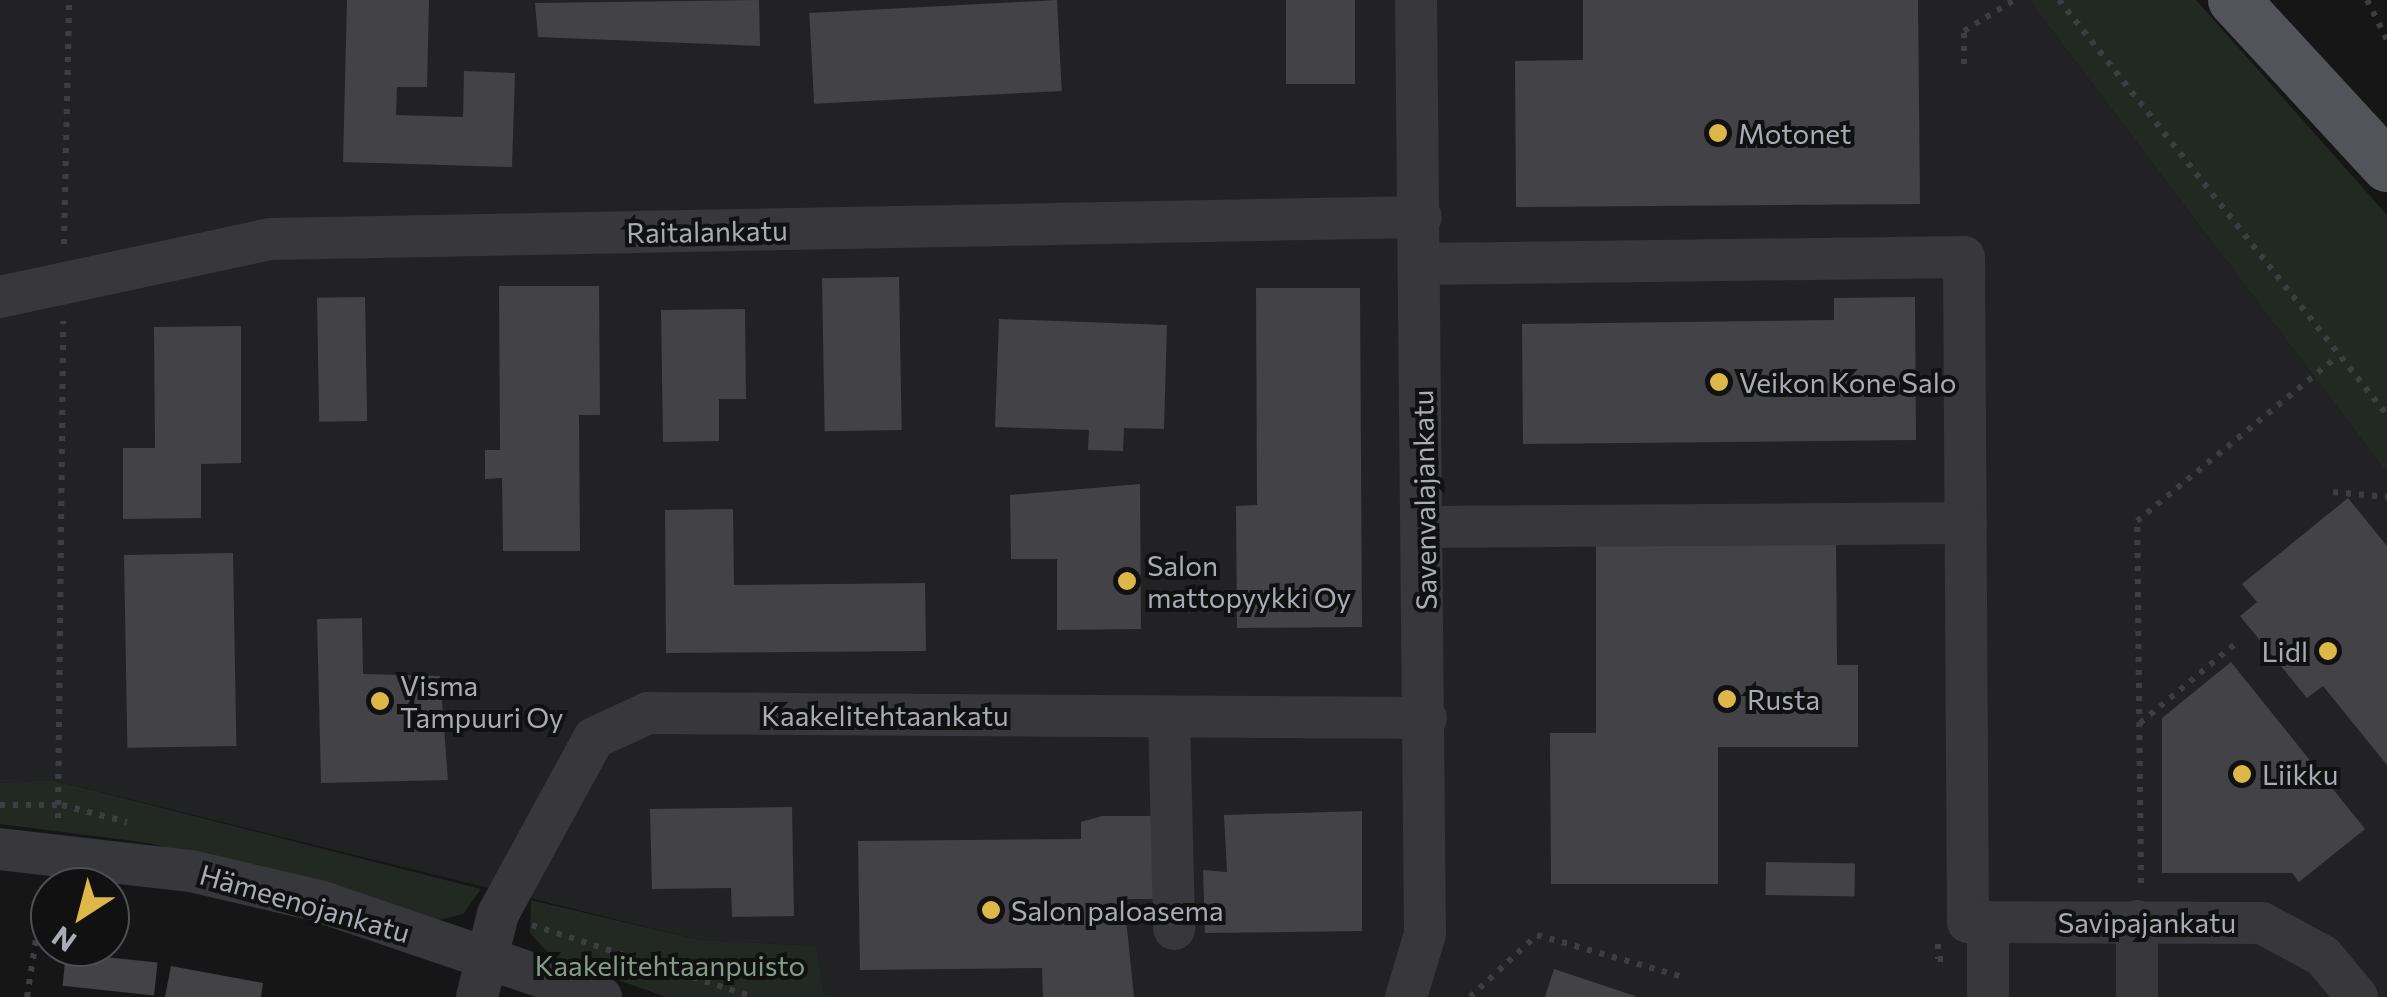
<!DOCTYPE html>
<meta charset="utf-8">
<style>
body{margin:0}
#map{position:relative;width:2387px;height:997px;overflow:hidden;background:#161617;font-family:Commissioner,sans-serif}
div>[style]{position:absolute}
.built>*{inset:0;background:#222224}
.green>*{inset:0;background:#222923}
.building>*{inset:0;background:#434347;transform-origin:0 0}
.path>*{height:6px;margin-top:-3px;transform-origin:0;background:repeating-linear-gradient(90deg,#3d3e43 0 5px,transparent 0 13px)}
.minor>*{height:42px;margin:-21px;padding:0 21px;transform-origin:21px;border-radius:21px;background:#37373c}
.major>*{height:52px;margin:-26px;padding:0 26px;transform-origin:26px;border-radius:26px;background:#53545a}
.dots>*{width:28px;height:28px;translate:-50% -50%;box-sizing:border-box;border:5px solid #111112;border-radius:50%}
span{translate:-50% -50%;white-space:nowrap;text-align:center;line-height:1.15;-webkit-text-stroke:8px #111112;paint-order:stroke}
.poi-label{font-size:28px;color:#a9acb6}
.left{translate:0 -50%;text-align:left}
.right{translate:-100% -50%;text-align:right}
.street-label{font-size:28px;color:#a9acb6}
.park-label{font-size:28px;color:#829e86}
.north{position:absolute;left:30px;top:867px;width:100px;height:100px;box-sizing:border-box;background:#111112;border:2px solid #4e4f54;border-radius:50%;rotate:216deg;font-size:28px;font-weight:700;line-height:40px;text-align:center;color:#a9acb6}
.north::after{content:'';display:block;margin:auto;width:35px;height:45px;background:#ddb748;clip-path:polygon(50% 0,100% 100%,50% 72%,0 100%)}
</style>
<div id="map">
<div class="built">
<div style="clip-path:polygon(0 0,2029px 0,2387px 473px,2387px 997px,834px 997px,824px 994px,816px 946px,699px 940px,52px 780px,0 783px)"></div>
</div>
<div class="green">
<div style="clip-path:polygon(2029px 0,2196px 0,2387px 215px,2387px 473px)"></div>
<div style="clip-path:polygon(52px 780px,481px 889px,463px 914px,439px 920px,149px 843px,0 824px,0 783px)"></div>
<div style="clip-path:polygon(531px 900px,699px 940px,816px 946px,824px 994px,834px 997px,666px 997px,551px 956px,530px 933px)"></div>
</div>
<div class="building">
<div style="clip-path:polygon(347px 0,429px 0,427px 87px,397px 87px,396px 115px,463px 117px,464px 71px,515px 73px,512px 167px,343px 162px)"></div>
<div style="clip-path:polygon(759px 0,760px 46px,538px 37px,535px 3px)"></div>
<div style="left:1057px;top:0;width:91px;height:248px;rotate:87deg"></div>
<div style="left:1286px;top:0;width:69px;height:84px"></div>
<div style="clip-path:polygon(1583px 0,1918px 0,1920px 204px,1516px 207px,1515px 61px,1583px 60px)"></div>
<div style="left:899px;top:277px;width:153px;height:77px;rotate:89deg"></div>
<div style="clip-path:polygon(499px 286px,599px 286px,600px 415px,579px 415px,580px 551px,503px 551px,502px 478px,485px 479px,485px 450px,500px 450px)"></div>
<div style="clip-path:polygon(1256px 288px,1360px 288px,1362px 627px,1237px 628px,1236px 506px,1257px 505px)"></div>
<div style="left:365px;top:297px;width:124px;height:48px;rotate:89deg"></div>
<div style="clip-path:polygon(1915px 297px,1916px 440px,1523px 444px,1522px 324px,1834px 320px,1834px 298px)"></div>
<div style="clip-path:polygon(745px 309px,746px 399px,719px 399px,719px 441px,663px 442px,661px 310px)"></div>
<div style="clip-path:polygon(999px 319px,1167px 325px,1164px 429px,1124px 428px,1123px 451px,1088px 450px,1089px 430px,995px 427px)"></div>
<div style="clip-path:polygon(241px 326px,241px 463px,201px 464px,201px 518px,123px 519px,123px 448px,155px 448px,154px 327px)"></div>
<div style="clip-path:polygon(1140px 484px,1141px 629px,1057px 630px,1057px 559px,1011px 559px,1010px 495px)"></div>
<div style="clip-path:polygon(2348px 498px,2387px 546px,2387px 765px,2323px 686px,2307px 698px,2240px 616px,2257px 602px,2242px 584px)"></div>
<div style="clip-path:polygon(733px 509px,734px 585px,925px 583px,926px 651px,666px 653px,665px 510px)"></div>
<div style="clip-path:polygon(1596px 536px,1836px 537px,1837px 665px,1858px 665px,1858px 747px,1718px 747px,1718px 884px,1551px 884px,1550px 733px,1596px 733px)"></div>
<div style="left:233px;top:553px;width:193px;height:109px;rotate:89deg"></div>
<div style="clip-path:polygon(362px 618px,363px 674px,440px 676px,448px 780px,321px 783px,317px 619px)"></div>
<div style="clip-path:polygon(2231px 662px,2365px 829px,2299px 882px,2292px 873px,2162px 873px,2162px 718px)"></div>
<div style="clip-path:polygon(792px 807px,794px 916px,732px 917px,731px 888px,652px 889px,650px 809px)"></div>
<div style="clip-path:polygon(1362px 811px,1362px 931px,1205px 933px,1203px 870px,1227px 872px,1224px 815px)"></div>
<div style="clip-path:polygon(1102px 816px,1162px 816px,1157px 899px,1124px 899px,1134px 997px,1043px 997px,1042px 968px,860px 970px,858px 841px,1081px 839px,1081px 822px)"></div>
<div style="left:1766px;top:862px;width:89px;height:33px;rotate:1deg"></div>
<div style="left:66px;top:953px;width:92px;height:33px;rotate:6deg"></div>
<div style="clip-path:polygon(171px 966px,263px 983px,261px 997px,165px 997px)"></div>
<div style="clip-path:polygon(1554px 969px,1635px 996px,1635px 997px,1545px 997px)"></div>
</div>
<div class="path">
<div style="left:2059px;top:0;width:529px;rotate:51.68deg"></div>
<div style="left:2367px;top:0;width:45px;rotate:63.4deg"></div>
<div style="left:1964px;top:64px;width:33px;rotate:-90deg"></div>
<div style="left:1964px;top:31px;width:59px;rotate:-31.8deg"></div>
<div style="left:64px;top:244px;width:244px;rotate:-88.8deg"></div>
<div style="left:2333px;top:492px;width:54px;rotate:5.3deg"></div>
<div style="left:2140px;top:723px;width:124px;rotate:-39.7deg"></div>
<div style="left:0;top:805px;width:62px"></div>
<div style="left:62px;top:805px;width:67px;rotate:14.7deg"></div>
<div style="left:58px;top:818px;width:497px;rotate:-89.4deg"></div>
<div style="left:2141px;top:883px;width:362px;rotate:-90.6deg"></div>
<div style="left:2137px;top:521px;width:260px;rotate:-39.4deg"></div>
<div style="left:532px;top:925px;width:233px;rotate:18deg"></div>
<div style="left:1938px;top:944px;width:15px;rotate:90deg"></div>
<div style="left:1938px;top:959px;width:13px"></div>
<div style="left:27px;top:997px;width:109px;rotate:-81.1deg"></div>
<div style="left:1470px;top:997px;width:91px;rotate:-42.8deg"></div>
<div style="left:1537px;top:935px;width:149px;rotate:16deg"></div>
</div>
<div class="minor">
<div style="left:1421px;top:264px;width:543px;rotate:-0.74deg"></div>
<div style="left:1964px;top:257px;width:665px;rotate:89.66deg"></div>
<div style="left:1968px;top:922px;width:294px;rotate:0.2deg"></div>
<div style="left:2262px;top:923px;width:69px;rotate:28.4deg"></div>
<div style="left:2323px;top:956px;width:53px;rotate:50.3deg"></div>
<div style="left:0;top:297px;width:276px;rotate:-12.1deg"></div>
<div style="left:270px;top:239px;width:1151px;rotate:-1.1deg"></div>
<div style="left:1424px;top:527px;width:542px;rotate:-0.42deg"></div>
<div style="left:1169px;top:717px;width:212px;rotate:88.6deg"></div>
<div style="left:0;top:849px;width:192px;rotate:6.6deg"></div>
<div style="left:191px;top:871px;width:131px;rotate:13.2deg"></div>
<div style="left:319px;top:901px;width:298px;rotate:18.8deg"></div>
<div style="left:477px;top:997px;width:86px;rotate:-75.8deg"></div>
<div style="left:498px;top:914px;width:200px;rotate:-61.4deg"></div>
<div style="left:594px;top:738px;width:60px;rotate:-24.8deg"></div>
<div style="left:648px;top:713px;width:778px;rotate:0.37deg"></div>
<div style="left:1406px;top:997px;width:66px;rotate:-73.2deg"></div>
<div style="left:1425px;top:934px;width:934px;rotate:-90.55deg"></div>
<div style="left:1988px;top:997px;width:75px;rotate:-90deg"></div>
<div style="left:2137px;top:997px;width:76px;rotate:-90deg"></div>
</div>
<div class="major">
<div style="left:2234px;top:0;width:226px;rotate:47.3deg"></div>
</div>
<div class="dots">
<div style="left:1718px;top:133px;background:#ddb748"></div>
<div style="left:1719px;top:382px;background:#ddb748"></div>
<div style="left:1127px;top:581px;background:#ddb748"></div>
<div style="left:2328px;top:651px;background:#ddb748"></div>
<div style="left:1727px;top:699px;background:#ddb748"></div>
<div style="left:380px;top:701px;background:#ddb748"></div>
<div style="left:2242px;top:774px;background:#ddb748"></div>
<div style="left:991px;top:910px;background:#ddb748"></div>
</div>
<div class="poi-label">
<span class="left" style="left:1738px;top:133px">Motonet</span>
<span class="left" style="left:1739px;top:382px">Veikon Kone Salo</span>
<span class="left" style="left:1147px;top:581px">Salon<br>mattopyykki Oy</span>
<span class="right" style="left:2308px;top:651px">Lidl</span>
<span class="left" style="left:400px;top:701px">Visma<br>Tampuuri Oy</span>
<span class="left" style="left:1747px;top:699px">Rusta</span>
<span class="left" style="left:2262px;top:774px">Liikku</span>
<span class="left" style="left:1011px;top:910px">Salon paloasema</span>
</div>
<div class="street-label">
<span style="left:707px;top:231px;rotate:-1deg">Raitalankatu</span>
<span style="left:1424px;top:500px;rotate:-91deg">Savenvalajankatu</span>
<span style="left:885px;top:715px">Kaakelitehtaankatu</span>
<span style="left:305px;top:903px;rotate:16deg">Hämeenojankatu</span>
<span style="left:2147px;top:922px">Savipajankatu</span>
</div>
<div class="park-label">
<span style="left:670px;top:965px">Kaakelitehtaanpuisto</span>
</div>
<div class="north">N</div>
</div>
